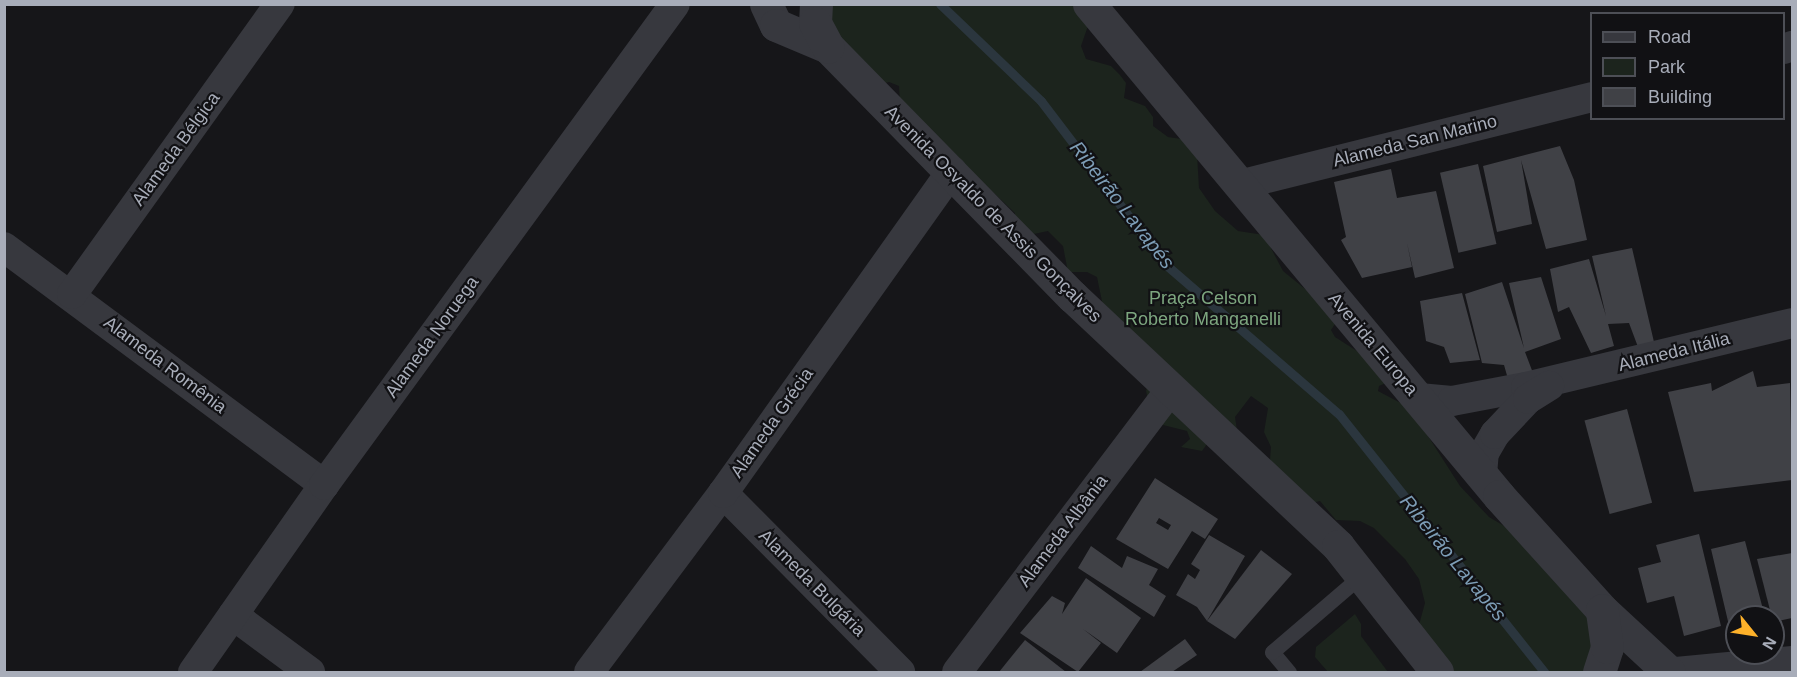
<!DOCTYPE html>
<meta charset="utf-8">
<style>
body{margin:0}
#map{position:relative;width:1797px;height:677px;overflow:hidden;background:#161619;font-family:Helvetica,sans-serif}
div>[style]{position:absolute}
.green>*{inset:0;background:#1c241d}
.stream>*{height:9px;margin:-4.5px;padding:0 4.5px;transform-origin:4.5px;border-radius:4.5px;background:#2b363e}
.building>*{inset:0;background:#404146;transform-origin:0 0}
.service>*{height:15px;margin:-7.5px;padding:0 7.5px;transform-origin:7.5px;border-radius:7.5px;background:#37383e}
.minor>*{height:30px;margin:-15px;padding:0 15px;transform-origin:15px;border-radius:15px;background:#37383e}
.tertiary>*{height:33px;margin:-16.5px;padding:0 16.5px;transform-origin:16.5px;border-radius:16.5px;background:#37383e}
span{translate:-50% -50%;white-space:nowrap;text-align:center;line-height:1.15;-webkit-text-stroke:4.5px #111114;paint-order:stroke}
.street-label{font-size:18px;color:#a8adb9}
.park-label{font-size:18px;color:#7da67f}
.water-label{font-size:20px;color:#7d9db6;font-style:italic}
.frame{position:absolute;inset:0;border:6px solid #a8adb9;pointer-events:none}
.legend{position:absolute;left:1590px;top:12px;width:195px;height:108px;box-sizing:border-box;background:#111114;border:2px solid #4d4f56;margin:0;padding:8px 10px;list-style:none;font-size:18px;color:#a8adb9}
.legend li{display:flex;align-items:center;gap:12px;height:30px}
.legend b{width:30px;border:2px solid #4d4f56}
.north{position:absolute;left:1725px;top:605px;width:60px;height:60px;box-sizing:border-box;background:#111114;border:2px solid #4d4f56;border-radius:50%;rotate:120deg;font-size:16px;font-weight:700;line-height:24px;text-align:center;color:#a8adb9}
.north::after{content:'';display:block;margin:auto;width:21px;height:27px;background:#fdb12a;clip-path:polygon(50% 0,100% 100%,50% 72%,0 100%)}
</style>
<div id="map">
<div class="green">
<div style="clip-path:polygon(805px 5px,1076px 5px,1089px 23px,1081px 46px,1086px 59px,1111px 66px,1120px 75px,1126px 83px,1124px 98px,1145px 106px,1153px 117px,1153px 126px,1168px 137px,1188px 140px,1197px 154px,1199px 188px,1215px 211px,1238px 231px,1264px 235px,1283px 271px,1310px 293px,1335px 324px,1331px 330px,1335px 337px,1360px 353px,1388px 382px,1379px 386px,1378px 391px,1410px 408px,1460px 486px,1489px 517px,1521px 536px,1604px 631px,1616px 672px,1453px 672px,1419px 625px,1425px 603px,1419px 579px,1405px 559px,1374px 528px,1360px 521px,1336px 520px,1320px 501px,1304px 505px,1270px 460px,1271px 447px,1264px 432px,1268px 408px,1251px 396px,1235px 417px,1237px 430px,1207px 444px,1202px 451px,1181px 447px,1190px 439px,1187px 431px,1163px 425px,1150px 409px,1146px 391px,1149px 381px,1104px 311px,1097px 277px,1087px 272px,1068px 272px,1063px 246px,1048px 231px,1029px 235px,1014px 228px,1015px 213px,900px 104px,899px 86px,889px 82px,882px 84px)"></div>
<div style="clip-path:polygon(1355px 614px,1361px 624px,1361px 636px,1388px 672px,1328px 672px,1315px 657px,1316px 647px)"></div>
</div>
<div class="stream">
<div style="left:940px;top:4px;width:140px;rotate:43.8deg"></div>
<div style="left:1041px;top:101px;width:205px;rotate:52.7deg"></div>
<div style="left:1165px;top:264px;width:230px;rotate:40.8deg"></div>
<div style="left:1339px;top:414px;width:330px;rotate:51.5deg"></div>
</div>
<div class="building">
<div style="clip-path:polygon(1560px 146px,1574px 180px,1587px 240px,1546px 249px,1521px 160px,1532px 224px,1497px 232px,1483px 166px)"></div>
<div style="left:1478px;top:164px;width:82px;height:39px;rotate:77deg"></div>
<div style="clip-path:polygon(1391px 169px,1397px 198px,1436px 191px,1454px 268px,1415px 278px,1407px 243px,1412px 267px,1362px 278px,1341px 240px,1346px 237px,1334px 182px)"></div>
<div style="clip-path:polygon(1632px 248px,1654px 342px,1638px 347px,1629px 323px,1608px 324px,1614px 346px,1591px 353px,1569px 307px,1558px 312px,1550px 269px,1589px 259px,1606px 316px,1592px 256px)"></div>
<div style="clip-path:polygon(1541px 277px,1561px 339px,1525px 352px,1533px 373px,1508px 379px,1504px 365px,1482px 363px,1465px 294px,1502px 282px,1524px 348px,1509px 283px)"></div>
<div style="clip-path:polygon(1462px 293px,1480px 360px,1450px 363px,1444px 347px,1426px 341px,1420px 301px)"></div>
<div style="clip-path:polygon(1753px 371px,1757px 387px,1790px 383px,1792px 480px,1694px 492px,1668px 392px,1711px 383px,1712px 391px)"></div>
<div style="left:1627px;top:409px;width:97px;height:44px;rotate:75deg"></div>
<div style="clip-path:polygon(evenodd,1155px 478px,1218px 519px,1205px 539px,1192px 531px,1168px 569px,1116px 539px,1155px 478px,1159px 518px,1171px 525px,1168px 530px,1156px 523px,1159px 518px)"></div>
<div style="clip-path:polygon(1699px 534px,1721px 626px,1684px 636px,1674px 596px,1647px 603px,1638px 568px,1661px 562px,1656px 545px)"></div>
<div style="clip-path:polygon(1209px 535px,1245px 556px,1207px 621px,1197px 607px,1176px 595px,1188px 574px,1195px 579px,1200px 570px,1191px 564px)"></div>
<div style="clip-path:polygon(1745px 541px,1765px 617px,1737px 617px,1737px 633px,1731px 634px,1711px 549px)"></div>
<div style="clip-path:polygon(1091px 546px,1122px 568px,1127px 556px,1158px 569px,1149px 585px,1166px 596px,1154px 617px,1078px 568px)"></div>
<div style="clip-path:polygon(1261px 550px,1292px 574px,1235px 639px,1207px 621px)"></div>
<div style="clip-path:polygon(1792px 553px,1792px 618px,1773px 622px,1757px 559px)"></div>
<div style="clip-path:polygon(1086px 578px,1141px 618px,1117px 653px,1083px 629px,1101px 643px,1078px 672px,1020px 633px,1052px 596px,1065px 603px,1062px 614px)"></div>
<div style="clip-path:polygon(1185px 639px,1197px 655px,1172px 672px,1140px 672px)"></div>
<div style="clip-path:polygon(1025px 640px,1066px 672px,999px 672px)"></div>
</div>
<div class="service">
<div style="left:1289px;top:672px;width:26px;rotate:-130deg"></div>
<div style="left:1272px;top:652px;width:120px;rotate:-40.6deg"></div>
</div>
<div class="minor">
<div style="left:1784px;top:49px;width:9px;rotate:-21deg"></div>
<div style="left:1239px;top:185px;width:364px;rotate:-14deg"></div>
<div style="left:4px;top:247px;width:399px;rotate:36.6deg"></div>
<div style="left:72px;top:294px;width:357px;rotate:-54.4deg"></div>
<div style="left:1419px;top:398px;width:33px;rotate:5deg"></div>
<div style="left:1452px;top:401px;width:75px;rotate:-10.7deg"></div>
<div style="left:1526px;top:387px;width:274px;rotate:-13.5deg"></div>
<div style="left:1482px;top:474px;width:21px;rotate:-85deg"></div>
<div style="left:1484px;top:453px;width:22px;rotate:-60deg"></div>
<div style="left:1495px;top:434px;width:48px;rotate:-46.7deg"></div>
<div style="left:1528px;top:399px;width:25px;rotate:-32deg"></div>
<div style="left:723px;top:493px;width:252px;rotate:45.3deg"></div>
<div style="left:233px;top:615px;width:96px;rotate:36.5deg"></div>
<div style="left:193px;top:672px;width:228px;rotate:-55deg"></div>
<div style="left:324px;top:485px;width:595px;rotate:-53.88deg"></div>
<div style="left:589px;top:672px;width:224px;rotate:-53.2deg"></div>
<div style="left:723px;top:493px;width:395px;rotate:-54.6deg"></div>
<div style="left:957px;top:672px;width:353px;rotate:-52.9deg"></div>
<div style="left:1676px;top:672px;width:117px;rotate:-5.4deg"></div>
</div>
<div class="tertiary">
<div style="left:766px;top:4px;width:23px;rotate:65deg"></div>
<div style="left:776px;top:25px;width:56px;rotate:22.9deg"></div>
<div style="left:828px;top:47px;width:349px;rotate:45.6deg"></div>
<div style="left:1072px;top:296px;width:365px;rotate:43.2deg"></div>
<div style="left:1338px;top:546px;width:160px;rotate:51.8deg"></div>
<div style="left:816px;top:4px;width:19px;rotate:93deg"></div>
<div style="left:815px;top:23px;width:27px;rotate:62deg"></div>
<div style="left:1089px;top:4px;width:640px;rotate:50.19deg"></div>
<div style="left:1499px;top:496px;width:154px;rotate:47.9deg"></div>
<div style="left:1602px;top:610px;width:91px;rotate:42.8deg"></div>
<div style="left:1599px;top:672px;width:26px;rotate:-72deg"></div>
<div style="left:1607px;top:647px;width:37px;rotate:-98deg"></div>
</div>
<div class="street-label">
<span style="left:1415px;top:141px;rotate:-14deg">Alameda San Marino</span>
<span style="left:176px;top:149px;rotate:-54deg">Alameda Bélgica</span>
<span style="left:993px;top:214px;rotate:45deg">Avenida Osvaldo de Assis Gonçalves</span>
<span style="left:432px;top:337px;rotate:-54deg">Alameda Noruega</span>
<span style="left:1373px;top:344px;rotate:50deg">Avenida Europa</span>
<span style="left:1674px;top:352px;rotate:-14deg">Alameda Itália</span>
<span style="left:165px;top:365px;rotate:37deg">Alameda Romênia</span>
<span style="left:772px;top:423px;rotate:-55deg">Alameda Grécia</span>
<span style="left:1063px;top:531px;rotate:-53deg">Alameda Albânia</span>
<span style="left:812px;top:583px;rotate:45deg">Alameda Bulgária</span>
</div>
<div class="park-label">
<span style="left:1203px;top:309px">Praça Celson<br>Roberto Manganelli</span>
</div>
<div class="water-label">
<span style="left:1122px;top:205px;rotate:52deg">Ribeirão Lavapés</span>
<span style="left:1453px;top:558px;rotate:51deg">Ribeirão Lavapés</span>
</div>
<div class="frame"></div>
<ul class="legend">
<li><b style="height:8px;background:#37383e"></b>Road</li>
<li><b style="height:16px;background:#1c241d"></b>Park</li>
<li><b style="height:16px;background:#404146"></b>Building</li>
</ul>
<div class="north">N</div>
</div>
